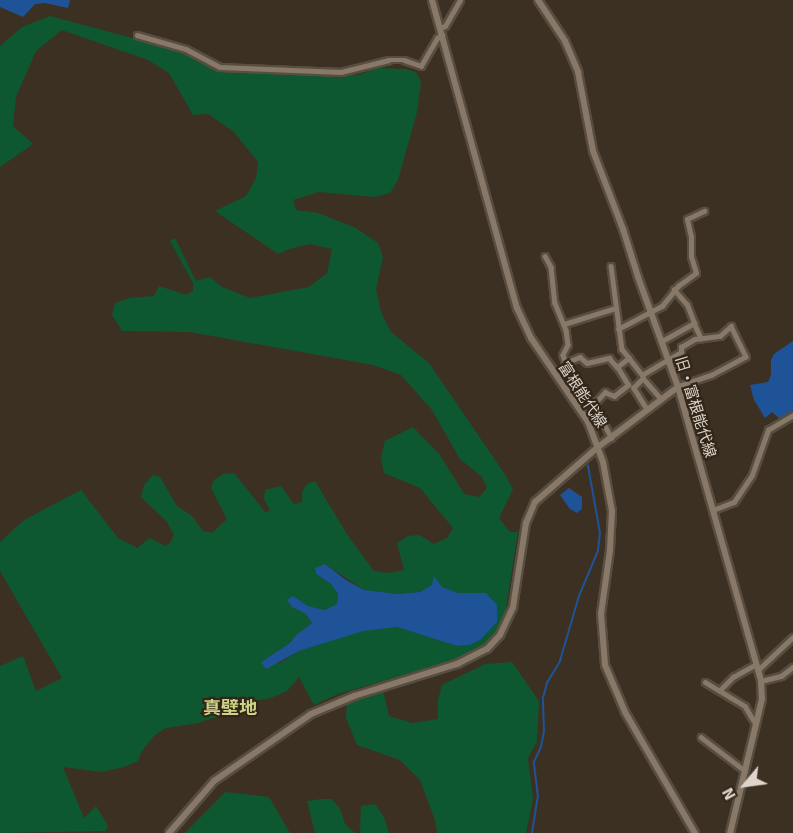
<!DOCTYPE html>
<meta charset="utf-8">
<style>
body{margin:0}
#map{position:relative;width:793px;height:833px;overflow:hidden;background:#3c3022;font-family:Signika,"Noto Sans JP",sans-serif}
div>[style]{position:absolute}
.green>*{inset:0;background:#0e5831}
.water>*{inset:0;background:#1f5398}
.stream>*{height:1.5px;margin:-0.75px;padding:0 0.75px;transform-origin:0.75px;border-radius:0.75px;background:#1f5398}
.roads{filter:drop-shadow(2px 0 #574d40) drop-shadow(-2px 0 #574d40) drop-shadow(0 2px #574d40) drop-shadow(0 -2px #574d40)}
.street>*{height:4.5px;margin:-2.25px;padding:0 2.25px;transform-origin:2.25px;border-radius:2.25px;background:#877868}
.secondary>*{height:6px;margin:-3px;padding:0 3px;transform-origin:3px;border-radius:3px;background:#877868}
span{translate:-50% -50%;white-space:nowrap;text-align:center;line-height:1.15;-webkit-text-stroke:4.5px #322618;paint-order:stroke}
.street-label{font-size:15px;color:#ddd5cc}
.quarter-label{font-size:18px;color:#cdd486;font-weight:700}
.north{position:absolute;left:715px;top:755px;width:60px;height:60px;-webkit-text-stroke:4px #322618;paint-order:stroke;rotate:241deg;font-size:16px;font-weight:700;line-height:24px;text-align:center;color:#ddd5cc}
.north::after{content:'';display:block;margin:auto;width:21px;height:27px;background:#ddd5cc;clip-path:polygon(50% 0,100% 100%,50% 72%,0 100%)}
</style>
<div id="map">
<div class="green">
<div style="clip-path:polygon(evenodd,50px 16px,185px 52px,219px 72px,358px 75px,379px 68px,406px 69px,416px 72px,421px 81px,417px 112px,398px 180px,390px 193px,375px 197px,319px 192px,293px 200px,296px 210px,318px 213px,356px 228px,378px 243px,383px 257px,376px 289px,381px 312px,391px 332px,429px 363px,504px 473px,513px 489px,499px 518px,510px 532px,518px 532px,504px 621px,488px 643px,461px 658px,338px 694px,314px 705px,299px 677px,287px 691px,271px 698px,241px 703px,216px 717px,198px 723px,166px 728px,155px 735px,142px 751px,138px 761px,124px 767px,101px 772px,63px 767px,84px 818px,96px 806px,108px 826px,106px 831px,0 833px,0 666px,23px 656px,36px 691px,62px 678px,0 571px,0 542px,24px 520px,81px 490px,118px 538px,137px 548px,150px 538px,165px 546px,170px 543px,174px 535px,167px 522px,141px 497px,144px 485px,153px 475px,160px 477px,177px 506px,192px 516px,203px 531px,212px 533px,227px 519px,211px 488px,214px 480px,223px 474px,234px 473px,266px 513px,270px 510px,264px 499px,265px 490px,281px 486px,294px 504px,302px 502px,302px 492px,307px 484px,315px 481px,348px 536px,374px 571px,389px 573px,404px 570px,397px 543px,408px 536px,419px 535px,434px 544px,447px 538px,453px 528px,420px 488px,384px 473px,381px 458px,385px 441px,413px 427px,440px 455px,464px 494px,479px 497px,487px 488px,482px 477px,460px 459px,432px 410px,401px 375px,373px 365px,190px 332px,122px 331px,112px 315px,115px 303px,130px 298px,154px 296px,159px 286px,186px 295px,193px 291px,193px 283px,170px 241px,175px 238px,196px 281px,210px 277px,222px 287px,250px 298px,309px 287px,327px 273px,332px 249px,309px 244px,289px 249px,278px 254px,215px 211px,246px 196px,256px 178px,258px 162px,234px 132px,208px 114px,193px 115px,169px 73px,148px 60px,62px 30px,36px 51px,16px 97px,13px 126px,33px 144px,0 167px,0 46px,22px 27px,50px 16px,325px 564px,364px 590px,398px 594px,420px 592px,432px 585px,435px 577px,442px 587px,458px 593px,486px 593px,469px 645px,457px 646px,397px 627px,363px 630px,299px 651px,280px 663px,261px 662px,290px 643px,296px 635px,312px 623px,306px 614px,292px 607px,293px 596px,308px 606px,325px 610px,337px 604px,338px 594px,331px 584px,316px 574px,325px 564px)"></div>
<div style="clip-path:polygon(512px 662px,539px 701px,537px 742px,528px 758px,533px 799px,526px 833px,437px 833px,435px 820px,420px 780px,400px 760px,357px 745px,346px 718px,347px 704px,383px 690px,389px 716px,412px 723px,438px 719px,438px 700px,442px 685px,485px 664px)"></div>
<div style="clip-path:polygon(225px 792px,269px 797px,290px 833px,185px 833px)"></div>
<div style="clip-path:polygon(322px 799px,332px 799px,340px 809px,345px 824px,355px 833px,315px 833px,307px 801px)"></div>
<div style="clip-path:polygon(375px 804px,384px 817px,389px 833px,360px 833px,361px 806px)"></div>
</div>
<div class="water">
<div style="clip-path:polygon(0 0,70px 0,68px 8px,45px 3px,35px 4px,23px 17px,0 7px)"></div>
<div style="clip-path:polygon(793px 341px,793px 410px,780px 419px,772px 412px,765px 418px,754px 400px,750px 385px,768px 382px,771px 375px,771px 360px,774px 354px)"></div>
<div style="clip-path:polygon(569px 488px,582px 497px,582px 509px,577px 513px,570px 509px,560px 495px)"></div>
<div style="clip-path:polygon(325px 564px,346px 580px,364px 590px,398px 594px,420px 592px,432px 585px,434px 576px,442px 587px,458px 593px,486px 593px,497px 605px,497px 622px,480px 640px,469px 645px,457px 646px,397px 627px,363px 631px,299px 651px,266px 669px,261px 662px,290px 643px,296px 635px,312px 623px,306px 614px,292px 607px,287px 600px,293px 596px,308px 606px,325px 610px,337px 604px,338px 594px,331px 584px,316px 574px,315px 568px)"></div>
</div>
<div class="stream">
<div style="left:532px;top:833px;width:36px;rotate:-81deg"></div>
<div style="left:538px;top:797px;width:35px;rotate:-97deg"></div>
<div style="left:534px;top:762px;width:17px;rotate:-65deg"></div>
<div style="left:541px;top:747px;width:16px;rotate:-79deg"></div>
<div style="left:544px;top:731px;width:33px;rotate:-92deg"></div>
<div style="left:543px;top:698px;width:16px;rotate:-75deg"></div>
<div style="left:547px;top:683px;width:26px;rotate:-59deg"></div>
<div style="left:560px;top:661px;width:68px;rotate:-73.7deg"></div>
<div style="left:579px;top:596px;width:49px;rotate:-67.1deg"></div>
<div style="left:598px;top:551px;width:18px;rotate:-84deg"></div>
<div style="left:600px;top:533px;width:68px;rotate:-100.2deg"></div>
</div>
<div class="roads">
<div class="street">
<div style="left:440px;top:28px;width:5px;rotate:-22deg"></div>
<div style="left:445px;top:26px;width:30px;rotate:-60deg"></div>
<div style="left:137px;top:35px;width:51px;rotate:15.9deg"></div>
<div style="left:186px;top:49px;width:38px;rotate:28deg"></div>
<div style="left:220px;top:67px;width:121px;rotate:2.4deg"></div>
<div style="left:341px;top:72px;width:49px;rotate:-14deg"></div>
<div style="left:389px;top:60px;width:15px"></div>
<div style="left:404px;top:60px;width:18px;rotate:19deg"></div>
<div style="left:421px;top:66px;width:32px;rotate:-60deg"></div>
<div style="left:437px;top:38px;width:6px;rotate:-31deg"></div>
<div style="left:545px;top:256px;width:13px;rotate:61deg"></div>
<div style="left:551px;top:267px;width:36px;rotate:84deg"></div>
<div style="left:555px;top:303px;width:29px;rotate:68deg"></div>
<div style="left:566px;top:330px;width:15px;rotate:82deg"></div>
<div style="left:568px;top:345px;width:11px;rotate:117deg"></div>
<div style="left:563px;top:355px;width:19px;rotate:72deg"></div>
<div style="left:569px;top:373px;width:52px;rotate:54.5deg"></div>
<div style="left:599px;top:415px;width:26px;rotate:61deg"></div>
<div style="left:611px;top:266px;width:84px;rotate:82.5deg"></div>
<div style="left:622px;top:349px;width:33px;rotate:52deg"></div>
<div style="left:694px;top:323px;width:17px;rotate:65deg"></div>
<div style="left:564px;top:324px;width:54px;rotate:-17.1deg"></div>
<div style="left:618px;top:329px;width:50px;rotate:-27.6deg"></div>
<div style="left:662px;top:306px;width:26px;rotate:-51deg"></div>
<div style="left:678px;top:286px;width:22px;rotate:-36deg"></div>
<div style="left:696px;top:273px;width:17px;rotate:-107deg"></div>
<div style="left:691px;top:257px;width:20px;rotate:-90deg"></div>
<div style="left:691px;top:237px;width:18px;rotate:-103deg"></div>
<div style="left:687px;top:219px;width:19px;rotate:-25deg"></div>
<div style="left:662px;top:341px;width:37px;rotate:-29deg"></div>
<div style="left:694px;top:323px;width:19px;rotate:-111deg"></div>
<div style="left:687px;top:305px;width:20px;rotate:-131deg"></div>
<div style="left:565px;top:363px;width:16px;rotate:-22deg"></div>
<div style="left:580px;top:357px;width:9px;rotate:41deg"></div>
<div style="left:587px;top:363px;width:23px;rotate:-13deg"></div>
<div style="left:609px;top:358px;width:12px;rotate:48deg"></div>
<div style="left:643px;top:378px;width:28px;rotate:49deg"></div>
<div style="left:628px;top:385px;width:21px;rotate:-121deg"></div>
<div style="left:617px;top:367px;width:15px;rotate:-37deg"></div>
<div style="left:592px;top:406px;width:19px;rotate:-47deg"></div>
<div style="left:605px;top:392px;width:10px;rotate:24deg"></div>
<div style="left:614px;top:396px;width:18px;rotate:-38deg"></div>
<div style="left:647px;top:410px;width:26px;rotate:-122deg"></div>
<div style="left:633px;top:388px;width:14px;rotate:-45deg"></div>
<div style="left:643px;top:378px;width:3px;rotate:-108deg"></div>
<div style="left:642px;top:375px;width:45px;rotate:-30.5deg"></div>
<div style="left:681px;top:352px;width:5px;rotate:-90deg"></div>
<div style="left:681px;top:347px;width:16px;rotate:-30deg"></div>
<div style="left:695px;top:339px;width:25px;rotate:-7deg"></div>
<div style="left:720px;top:336px;width:15px;rotate:-42deg"></div>
<div style="left:731px;top:326px;width:34px;rotate:64deg"></div>
<div style="left:746px;top:357px;width:38px;rotate:152deg"></div>
<div style="left:712px;top:375px;width:36px;rotate:161deg"></div>
<div style="left:713px;top:510px;width:22px;rotate:-21deg"></div>
<div style="left:734px;top:502px;width:32px;rotate:-56deg"></div>
<div style="left:752px;top:475px;width:48px;rotate:-70.4deg"></div>
<div style="left:768px;top:430px;width:29px;rotate:-31deg"></div>
<div style="left:758px;top:670px;width:48px;rotate:-43.3deg"></div>
<div style="left:761px;top:681px;width:21px;rotate:-14deg"></div>
<div style="left:781px;top:676px;width:15px;rotate:-37deg"></div>
<div style="left:705px;top:682px;width:47px;rotate:31deg"></div>
<div style="left:745px;top:706px;width:21px;rotate:59deg"></div>
<div style="left:721px;top:689px;width:17px;rotate:-45deg"></div>
<div style="left:733px;top:677px;width:25px;rotate:-29deg"></div>
<div style="left:701px;top:737px;width:54px;rotate:37.5deg"></div>
</div>
<div class="secondary">
<div style="left:432px;top:0;width:320px;rotate:74.6deg"></div>
<div style="left:517px;top:308px;width:33px;rotate:65deg"></div>
<div style="left:531px;top:338px;width:102px;rotate:55.8deg"></div>
<div style="left:588px;top:422px;width:43px;rotate:69.4deg"></div>
<div style="left:603px;top:462px;width:50px;rotate:79.6deg"></div>
<div style="left:612px;top:511px;width:39px;rotate:93deg"></div>
<div style="left:610px;top:550px;width:65px;rotate:98deg"></div>
<div style="left:601px;top:614px;width:51px;rotate:85.5deg"></div>
<div style="left:605px;top:665px;width:51px;rotate:66.9deg"></div>
<div style="left:625px;top:712px;width:140px;rotate:60deg"></div>
<div style="left:538px;top:0;width:49px;rotate:56.6deg"></div>
<div style="left:565px;top:41px;width:34px;rotate:67deg"></div>
<div style="left:578px;top:72px;width:80px;rotate:79.2deg"></div>
<div style="left:593px;top:151px;width:84px;rotate:69deg"></div>
<div style="left:623px;top:229px;width:50px;rotate:72.6deg"></div>
<div style="left:638px;top:277px;width:117px;rotate:70deg"></div>
<div style="left:678px;top:387px;width:305px;rotate:74.2deg"></div>
<div style="left:761px;top:681px;width:18px;rotate:87deg"></div>
<div style="left:762px;top:699px;width:138px;rotate:103.4deg"></div>
<div style="left:169px;top:833px;width:69px;rotate:-49.1deg"></div>
<div style="left:214px;top:781px;width:118px;rotate:-34.6deg"></div>
<div style="left:311px;top:714px;width:47px;rotate:-22.7deg"></div>
<div style="left:354px;top:696px;width:108px;rotate:-17.3deg"></div>
<div style="left:457px;top:664px;width:34px;rotate:-27deg"></div>
<div style="left:487px;top:649px;width:19px;rotate:-47deg"></div>
<div style="left:500px;top:635px;width:31px;rotate:-65deg"></div>
<div style="left:513px;top:607px;width:85px;rotate:-81.2deg"></div>
<div style="left:526px;top:523px;width:23px;rotate:-67deg"></div>
<div style="left:535px;top:502px;width:84px;rotate:-41.1deg"></div>
<div style="left:598px;top:447px;width:100px;rotate:-36.9deg"></div>
</div>
</div>
<div class="street-label">
<span style="left:582px;top:395px;rotate:57deg">富根能代線</span>
<span style="left:695px;top:407px;rotate:73deg">旧・富根能代線</span>
</div>
<div class="quarter-label">
<span style="left:230px;top:708px">真壁地</span>
</div>
<div class="north">N</div>
</div>
